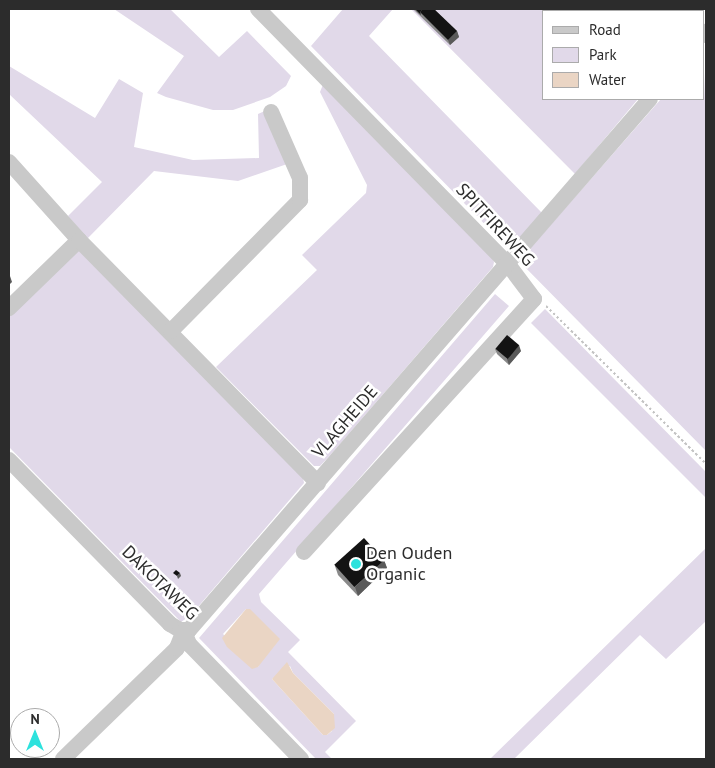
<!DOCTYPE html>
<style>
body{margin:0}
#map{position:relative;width:715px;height:768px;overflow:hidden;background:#fff;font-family:"PT Sans",sans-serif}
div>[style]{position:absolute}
.green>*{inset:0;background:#e1d9e9}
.water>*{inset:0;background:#ead5c4}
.path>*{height:2px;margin-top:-1px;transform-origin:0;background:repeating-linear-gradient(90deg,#c3c3c3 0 2.5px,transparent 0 5px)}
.minor>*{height:16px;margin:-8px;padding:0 8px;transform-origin:8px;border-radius:8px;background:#c9c9c9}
.wall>*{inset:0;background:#898989}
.shaded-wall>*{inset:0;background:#5a5a5a}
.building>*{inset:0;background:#131313;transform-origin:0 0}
.dots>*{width:14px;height:14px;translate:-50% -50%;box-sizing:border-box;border:2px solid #fff;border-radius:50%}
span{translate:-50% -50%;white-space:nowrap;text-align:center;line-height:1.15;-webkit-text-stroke:5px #fff;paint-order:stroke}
.street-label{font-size:18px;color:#2c2c2c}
.poi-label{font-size:18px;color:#2c2c2c}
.left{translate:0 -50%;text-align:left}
.frame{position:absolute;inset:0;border:10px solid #2c2c2c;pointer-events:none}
.legend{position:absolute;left:542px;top:10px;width:162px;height:90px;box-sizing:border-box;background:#fff;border:1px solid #ababab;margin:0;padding:6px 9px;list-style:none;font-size:15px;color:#2c2c2c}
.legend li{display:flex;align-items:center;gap:10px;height:25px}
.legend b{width:25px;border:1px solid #ababab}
.north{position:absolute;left:10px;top:708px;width:50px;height:50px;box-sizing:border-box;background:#fff;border:1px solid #ababab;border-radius:50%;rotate:0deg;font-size:14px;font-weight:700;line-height:20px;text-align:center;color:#2c2c2c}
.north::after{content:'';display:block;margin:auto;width:18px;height:22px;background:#2ee2dd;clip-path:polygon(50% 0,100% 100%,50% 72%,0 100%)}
</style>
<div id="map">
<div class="green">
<div style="clip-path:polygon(114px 9px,170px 9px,219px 57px,247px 31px,291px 76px,286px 86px,270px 97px,233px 110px,213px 110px,166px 97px,157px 93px,184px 56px)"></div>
<div style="clip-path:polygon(343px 9px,393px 9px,369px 36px,542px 213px,516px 243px,503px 243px,311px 46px)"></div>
<div style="clip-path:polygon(411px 9px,563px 9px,565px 11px,544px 11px,544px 99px,638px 99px,575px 174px)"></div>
<div style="clip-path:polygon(706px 46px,706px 451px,519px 261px,661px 99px,704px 99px)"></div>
<div style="clip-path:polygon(9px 66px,95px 118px,119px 79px,143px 93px,134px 147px,193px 160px,259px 158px,258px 114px,267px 110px,290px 163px,238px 181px,154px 171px,87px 239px,68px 216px,102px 182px,9px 94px)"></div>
<div style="clip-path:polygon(324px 82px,491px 255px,494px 262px,493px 267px,334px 451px,320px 466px,314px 466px,216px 367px,317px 270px,302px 255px,366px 193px,367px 185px,320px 92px)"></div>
<div style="clip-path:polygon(80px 246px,303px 478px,304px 483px,191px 615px,181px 622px,9px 447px,9px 317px)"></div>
<div style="clip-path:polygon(evenodd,495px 294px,509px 306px,259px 594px,261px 602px,300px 640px,288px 652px,356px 721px,325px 752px,332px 759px,316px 759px,199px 638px,495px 294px,246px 609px,259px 665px,258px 667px,223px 634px,246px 609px,495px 294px,290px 666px,293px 673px,334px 714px,332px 731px,327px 735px,323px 735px,272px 679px,290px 666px)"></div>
<div style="clip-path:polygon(545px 309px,706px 472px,706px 498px,531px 323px)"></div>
<div style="clip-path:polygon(706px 548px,706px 621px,666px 659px,640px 635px,514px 759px,490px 759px)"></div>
</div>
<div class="water">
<div style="clip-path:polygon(246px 609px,250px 609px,280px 639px,258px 667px,252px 669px,227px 647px,222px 638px)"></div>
<div style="clip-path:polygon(287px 662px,293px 673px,334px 714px,335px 728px,327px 735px,323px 735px,272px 679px)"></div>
</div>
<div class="path">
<div style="left:546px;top:306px;width:225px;rotate:44.6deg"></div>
</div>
<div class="minor">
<div style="left:258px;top:9px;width:356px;rotate:45.6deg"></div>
<div style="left:507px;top:263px;width:45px;rotate:53.1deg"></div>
<div style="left:534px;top:299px;width:342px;rotate:132.3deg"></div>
<div style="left:704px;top:35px;width:4px;rotate:-56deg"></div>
<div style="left:9px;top:162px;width:105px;rotate:48.1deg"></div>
<div style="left:79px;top:240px;width:98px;rotate:135.8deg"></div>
<div style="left:79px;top:240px;width:341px;rotate:45.5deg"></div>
<div style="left:171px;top:331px;width:184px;rotate:-45.4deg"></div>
<div style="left:300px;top:200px;width:22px;rotate:-90deg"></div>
<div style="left:300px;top:178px;width:72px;rotate:-113.7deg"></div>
<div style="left:9px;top:460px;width:230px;rotate:45.5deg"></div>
<div style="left:170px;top:624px;width:12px;rotate:31deg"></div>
<div style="left:180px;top:630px;width:9px"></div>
<div style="left:189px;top:630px;width:703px;rotate:-49.04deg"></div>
<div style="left:184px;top:631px;width:14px;rotate:69deg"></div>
<div style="left:189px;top:644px;width:161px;rotate:45.8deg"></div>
<div style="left:63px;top:759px;width:159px;rotate:-44.2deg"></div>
<div style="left:177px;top:648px;width:18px;rotate:-68deg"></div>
</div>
<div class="wall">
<div style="clip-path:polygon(413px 9px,434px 9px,457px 31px,459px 37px,450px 45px)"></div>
<div style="clip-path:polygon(495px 349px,521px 351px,509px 365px,497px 354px)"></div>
<div style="clip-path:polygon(384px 560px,387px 568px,358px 596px,338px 575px,335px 566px)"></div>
</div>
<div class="shaded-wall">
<div style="clip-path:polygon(457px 31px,459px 37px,450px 45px,448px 40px)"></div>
<div style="clip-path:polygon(10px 276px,12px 282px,9px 285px,9px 278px)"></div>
<div style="clip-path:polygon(519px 345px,521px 351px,509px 365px,507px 359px)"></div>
<div style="clip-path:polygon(384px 560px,387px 568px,358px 596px,355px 587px)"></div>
<div style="clip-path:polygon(180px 573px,181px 576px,178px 579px,177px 576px)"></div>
</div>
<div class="building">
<div style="clip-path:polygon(415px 9px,423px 9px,420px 12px,421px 15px)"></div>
<div style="clip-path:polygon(423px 9px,434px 9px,457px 31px,448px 40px,420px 12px)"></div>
<div style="left:507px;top:335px;width:16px;height:18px;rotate:40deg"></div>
<div style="left:364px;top:538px;width:30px;height:40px;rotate:48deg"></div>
<div style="clip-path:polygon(176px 570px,180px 573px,177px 576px,173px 573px)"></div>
</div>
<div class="dots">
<div style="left:356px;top:564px;background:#2ee2dd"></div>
</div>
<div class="street-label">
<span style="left:495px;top:225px;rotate:47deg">SPITFIREWEG</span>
<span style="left:345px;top:422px;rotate:-49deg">VLAGHEIDE</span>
<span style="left:160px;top:583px;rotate:44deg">DAKOTAWEG</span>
</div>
<div class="poi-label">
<span class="left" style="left:366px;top:564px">Den Ouden<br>Organic</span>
</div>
<div class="frame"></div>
<ul class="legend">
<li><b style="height:6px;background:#c9c9c9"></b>Road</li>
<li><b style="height:14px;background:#e1d9e9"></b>Park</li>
<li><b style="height:14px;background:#ead5c4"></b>Water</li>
</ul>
<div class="north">N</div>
</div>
